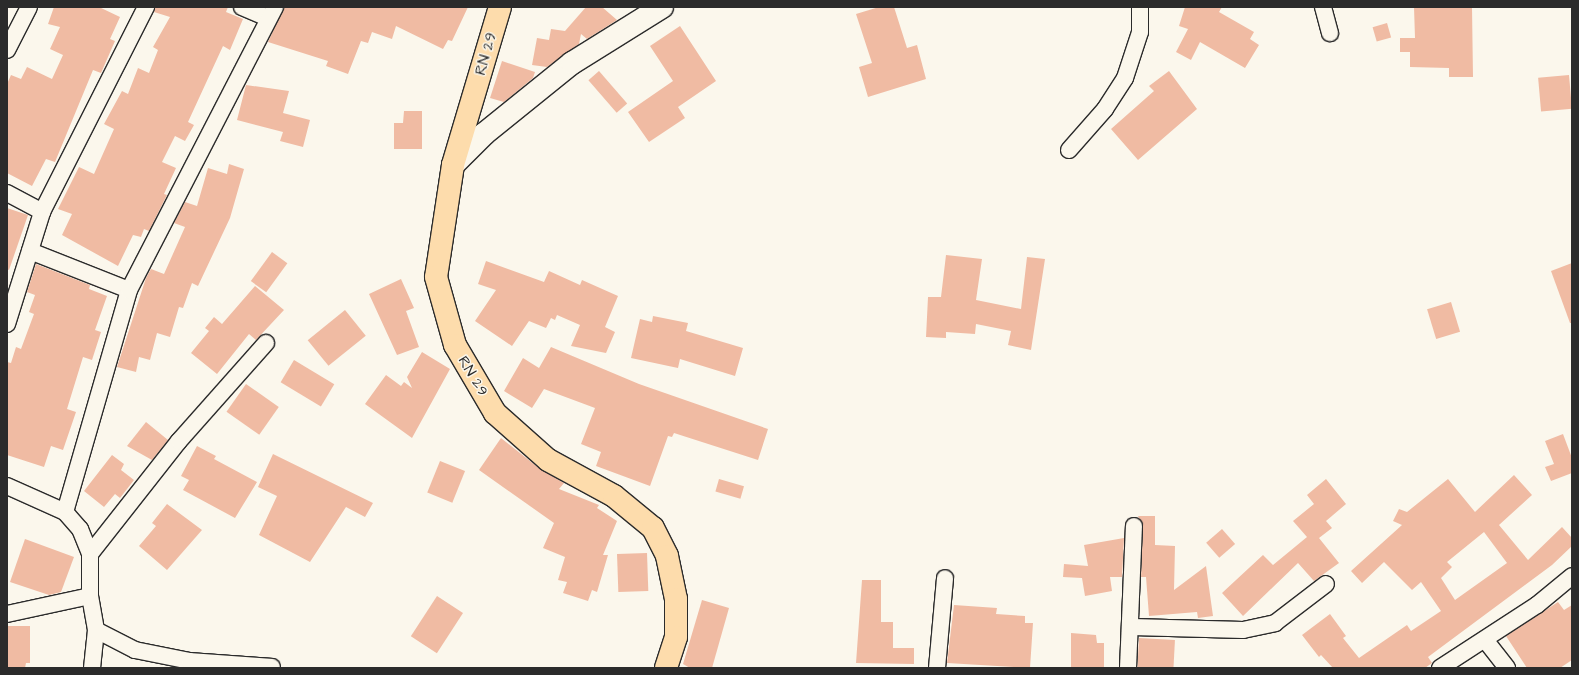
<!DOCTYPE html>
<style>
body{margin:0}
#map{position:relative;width:1579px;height:675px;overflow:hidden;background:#fbf7ec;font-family:"Architects Daughter",sans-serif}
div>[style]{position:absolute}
.building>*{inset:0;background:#f0bba3;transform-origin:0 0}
.roads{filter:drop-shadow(1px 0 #2b2b2b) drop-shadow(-1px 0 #2b2b2b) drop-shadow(0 1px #2b2b2b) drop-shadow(0 -1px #2b2b2b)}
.minor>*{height:16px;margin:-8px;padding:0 8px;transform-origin:8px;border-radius:8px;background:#fbf7ec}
.secondary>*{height:22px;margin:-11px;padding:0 11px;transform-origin:11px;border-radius:11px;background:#fbf7ec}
.primary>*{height:22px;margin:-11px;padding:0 11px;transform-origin:11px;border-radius:11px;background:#fddcac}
span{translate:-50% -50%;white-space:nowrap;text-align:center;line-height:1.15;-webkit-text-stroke:3px #fbf7ec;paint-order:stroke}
.street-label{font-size:15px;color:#2b2b2b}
.frame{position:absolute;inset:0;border:8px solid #2b2b2b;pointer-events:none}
</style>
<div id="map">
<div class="building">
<div style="clip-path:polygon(54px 7px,99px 7px,120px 17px,110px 39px,115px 41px,101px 73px,93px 70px,55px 162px,46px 159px,32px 186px,7px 173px,7px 84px,11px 75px,21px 79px,27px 67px,52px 79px,63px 55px,50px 49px,60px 27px,48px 24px)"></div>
<div style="clip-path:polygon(155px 7px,228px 7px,226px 12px,243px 19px,230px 50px,223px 46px,188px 122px,194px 125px,185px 141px,175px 136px,162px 162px,176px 168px,164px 194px,167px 195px,149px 231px,144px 229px,141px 237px,133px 235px,118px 266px,62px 235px,72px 214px,58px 209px,79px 167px,94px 174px,114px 129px,104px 124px,122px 91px,128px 94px,138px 68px,149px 73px,158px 50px,153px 47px,170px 17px,154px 12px)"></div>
<div style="clip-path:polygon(284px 7px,468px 7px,452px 41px,448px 40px,443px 49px,396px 26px,392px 39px,372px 32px,368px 43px,361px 41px,348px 74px,326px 66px,328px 61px,268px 42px)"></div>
<div style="clip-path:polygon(586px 7px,602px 7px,617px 20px,587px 39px,581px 34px,579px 44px,547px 67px,532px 65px,537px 38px,549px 40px,551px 29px,565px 31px)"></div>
<div style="clip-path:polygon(879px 7px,894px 7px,907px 48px,917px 45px,926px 79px,868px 97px,859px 67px,872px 63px,856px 14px)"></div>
<div style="clip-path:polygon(1185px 7px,1222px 7px,1219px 12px,1254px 32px,1250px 39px,1259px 45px,1245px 68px,1200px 42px,1191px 60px,1176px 52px,1188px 29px,1179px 26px)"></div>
<div style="clip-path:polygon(1414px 7px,1472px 7px,1473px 77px,1449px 77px,1449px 68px,1410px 67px,1410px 52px,1400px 52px,1400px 38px,1415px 38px)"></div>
<div style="left:1387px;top:23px;width:15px;height:15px;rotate:74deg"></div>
<div style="clip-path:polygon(680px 26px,716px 81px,678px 107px,685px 118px,649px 142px,628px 112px,673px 81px,650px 46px)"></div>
<div style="clip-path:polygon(502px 61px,535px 72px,533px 78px,504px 102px,490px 98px)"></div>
<div style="left:599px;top:71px;width:43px;height:14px;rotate:49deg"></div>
<div style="clip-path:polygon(1169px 71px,1197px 109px,1138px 160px,1111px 129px,1154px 91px,1149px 86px)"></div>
<div style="left:1569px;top:75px;width:34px;height:31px;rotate:85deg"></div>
<div style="clip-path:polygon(246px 85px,289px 91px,283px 113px,310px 120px,303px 147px,280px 141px,283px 132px,237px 120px)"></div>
<div style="clip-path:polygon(404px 111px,422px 111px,422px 149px,394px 149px,394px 123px,403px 123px)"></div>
<div style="clip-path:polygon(229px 164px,244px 169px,230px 218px,198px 286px,192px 283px,183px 308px,179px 307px,170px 337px,157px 333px,150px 360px,139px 357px,136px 372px,117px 367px,146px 278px,151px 269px,164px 274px,185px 227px,174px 223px,185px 202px,197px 206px,208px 168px,227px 174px)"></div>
<div style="clip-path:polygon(7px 208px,28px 215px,9px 270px,7px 269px)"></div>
<div style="left:272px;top:252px;width:19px;height:36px;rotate:36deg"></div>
<div style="clip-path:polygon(946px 255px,982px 259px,976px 300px,1021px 309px,1027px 257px,1045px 259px,1031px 350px,1008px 345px,1011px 331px,976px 324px,975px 334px,946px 332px,946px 338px,926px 337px,928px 297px,941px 297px)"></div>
<div style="clip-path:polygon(486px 261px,544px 282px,549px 271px,580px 285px,582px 280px,618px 296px,605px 327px,615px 332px,606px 353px,571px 346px,580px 325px,557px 315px,555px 320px,551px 318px,546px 328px,529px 321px,512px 346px,475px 321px,496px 290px,478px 284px)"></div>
<div style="clip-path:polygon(1572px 263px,1572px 323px,1570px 323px,1551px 271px)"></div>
<div style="clip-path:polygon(36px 264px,90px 285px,89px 289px,107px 296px,95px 330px,101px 332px,92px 360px,83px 357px,67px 409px,76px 412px,63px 450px,51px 446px,44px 467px,7px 455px,7px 362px,11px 363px,16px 347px,21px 349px,34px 314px,29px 312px,35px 295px,27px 292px)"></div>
<div style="clip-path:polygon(401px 279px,414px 308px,406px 311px,419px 347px,397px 355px,369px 294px)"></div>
<div style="clip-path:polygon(255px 286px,284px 310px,256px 340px,249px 334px,217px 374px,191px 353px,209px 331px,205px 328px,214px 317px,222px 324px)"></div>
<div style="left:1451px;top:302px;width:31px;height:25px;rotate:73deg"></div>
<div style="left:345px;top:310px;width:33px;height:48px;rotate:51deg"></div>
<div style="clip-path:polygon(653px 316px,688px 323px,686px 331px,743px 348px,735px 376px,680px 359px,678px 368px,631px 358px,640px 319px,652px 322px)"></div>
<div style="clip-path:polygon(551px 347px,639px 384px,768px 429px,758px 460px,674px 433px,672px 437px,668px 436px,650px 486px,596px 466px,601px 452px,581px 444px,595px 408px,544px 389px,532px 408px,504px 391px,523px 358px,539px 368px)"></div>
<div style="clip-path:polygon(422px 352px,450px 369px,412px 438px,365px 404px,386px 375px,401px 386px,404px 382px,412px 388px,407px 377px)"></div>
<div style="left:294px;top:360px;width:47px;height:26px;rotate:31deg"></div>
<div style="left:246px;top:384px;width:40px;height:34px;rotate:35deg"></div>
<div style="clip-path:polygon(146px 422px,168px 440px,152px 460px,127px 446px)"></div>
<div style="clip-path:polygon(1563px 434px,1572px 458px,1572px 473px,1551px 481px,1545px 467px,1554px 464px,1545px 441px)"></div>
<div style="clip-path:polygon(501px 438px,540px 469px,564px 483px,559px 489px,599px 505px,597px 508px,617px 521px,603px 555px,608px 555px,597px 592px,592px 590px,588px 601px,563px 593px,567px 582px,558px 580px,565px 557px,543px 548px,554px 523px,479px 470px)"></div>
<div style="clip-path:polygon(197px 446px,216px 456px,214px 459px,257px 482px,235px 518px,183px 490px,189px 480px,181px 476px)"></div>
<div style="clip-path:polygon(273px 454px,373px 503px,365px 517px,346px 507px,310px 562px,259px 535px,277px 496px,258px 487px)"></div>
<div style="clip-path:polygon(112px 455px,124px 464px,121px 470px,134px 480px,120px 498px,115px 494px,104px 507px,84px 491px)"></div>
<div style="left:440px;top:461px;width:27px;height:34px;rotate:22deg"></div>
<div style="clip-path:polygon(evenodd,1514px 475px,1532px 495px,1499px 525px,1528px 560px,1562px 527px,1572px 538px,1572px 546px,1552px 565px,1428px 657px,1432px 663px,1425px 668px,1333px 668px,1321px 655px,1319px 657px,1302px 635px,1330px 614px,1346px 636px,1343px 638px,1359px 658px,1407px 625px,1411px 631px,1441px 611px,1421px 582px,1412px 590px,1384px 562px,1362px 583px,1351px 571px,1402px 525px,1393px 521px,1399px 509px,1407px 512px,1448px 479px,1475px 512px,1514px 475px,1484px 532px,1507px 563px,1455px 600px,1441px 578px,1452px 567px,1447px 562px,1484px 532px)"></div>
<div style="left:719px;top:479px;width:26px;height:13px;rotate:16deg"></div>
<div style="clip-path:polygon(1326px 479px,1346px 504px,1326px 521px,1332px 528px,1319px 538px,1339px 563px,1314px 581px,1298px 563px,1243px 616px,1222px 593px,1263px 555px,1273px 565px,1307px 537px,1293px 521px,1314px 504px,1307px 495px)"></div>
<div style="clip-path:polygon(167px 504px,202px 530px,167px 570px,139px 546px,156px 526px,152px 523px)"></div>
<div style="clip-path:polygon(1138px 516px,1155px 516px,1155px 545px,1175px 546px,1174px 590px,1206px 566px,1213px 616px,1198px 618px,1197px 612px,1149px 616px,1146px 577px,1141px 577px,1143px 526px)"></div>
<div style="left:1222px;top:529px;width:20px;height:21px;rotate:49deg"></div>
<div style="clip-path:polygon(1124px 538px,1122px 577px,1110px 577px,1112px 591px,1085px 596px,1082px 578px,1063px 577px,1064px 564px,1088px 566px,1084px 545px)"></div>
<div style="clip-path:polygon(25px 539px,74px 557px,61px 592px,49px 595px,10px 582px)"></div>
<div style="left:647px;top:553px;width:38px;height:30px;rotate:88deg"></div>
<div style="clip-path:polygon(862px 580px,881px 580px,881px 622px,893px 622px,893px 648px,914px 648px,914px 664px,856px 663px)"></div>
<div style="left:437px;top:596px;width:31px;height:48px;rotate:33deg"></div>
<div style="clip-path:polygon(702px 600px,729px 608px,712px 668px,690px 668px,683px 664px)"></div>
<div style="clip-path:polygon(1558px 602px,1564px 610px,1572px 605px,1572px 660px,1560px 668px,1527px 668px,1506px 636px)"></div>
<div style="clip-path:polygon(954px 605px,997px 608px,996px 614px,1025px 616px,1025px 623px,1033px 623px,1030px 668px,947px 663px)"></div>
<div style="clip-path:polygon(7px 626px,30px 626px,30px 663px,26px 663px,25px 668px,7px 668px)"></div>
<div style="clip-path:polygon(1071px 633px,1096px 635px,1097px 643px,1104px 643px,1104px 668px,1071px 668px)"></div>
<div style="left:1139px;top:638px;width:36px;height:30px;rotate:3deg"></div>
</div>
<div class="roads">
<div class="minor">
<div style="left:242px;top:7px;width:28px;rotate:23deg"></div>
<div style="left:1323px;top:7px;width:27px;rotate:75deg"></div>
<div style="left:7px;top:50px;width:48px;rotate:-62.9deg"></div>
<div style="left:1069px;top:150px;width:55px;rotate:-48.7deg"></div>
<div style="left:1105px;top:109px;width:37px;rotate:-57deg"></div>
<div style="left:1125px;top:78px;width:48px;rotate:-71.9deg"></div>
<div style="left:1140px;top:32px;width:25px;rotate:-90deg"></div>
<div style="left:7px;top:193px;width:40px;rotate:28deg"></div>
<div style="left:30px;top:251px;width:106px;rotate:21.5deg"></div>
<div style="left:7px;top:324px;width:117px;rotate:-72.6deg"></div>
<div style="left:42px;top:212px;width:230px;rotate:-63.1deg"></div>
<div style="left:7px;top:486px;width:64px;rotate:24.1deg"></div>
<div style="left:65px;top:512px;width:23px;rotate:49deg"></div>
<div style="left:80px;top:529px;width:27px;rotate:68deg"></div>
<div style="left:90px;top:554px;width:42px;rotate:90deg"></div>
<div style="left:90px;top:596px;width:35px;rotate:80deg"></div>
<div style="left:96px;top:630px;width:38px;rotate:96deg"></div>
<div style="left:65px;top:512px;width:231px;rotate:-73.9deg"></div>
<div style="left:129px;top:290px;width:318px;rotate:-62.7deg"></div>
<div style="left:90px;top:554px;width:144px;rotate:-51.8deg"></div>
<div style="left:179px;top:441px;width:131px;rotate:-48.4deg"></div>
<div style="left:7px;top:614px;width:85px;rotate:-12.2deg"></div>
<div style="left:1132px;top:627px;width:111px;rotate:1.5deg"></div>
<div style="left:1243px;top:630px;width:33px;rotate:-12deg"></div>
<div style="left:1275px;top:623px;width:64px;rotate:-37.4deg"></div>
<div style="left:96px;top:630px;width:44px;rotate:27.1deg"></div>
<div style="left:135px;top:650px;width:56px;rotate:11.3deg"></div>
<div style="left:190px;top:661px;width:82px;rotate:4.2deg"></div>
<div style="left:1486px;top:641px;width:34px;rotate:52deg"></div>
<div style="left:937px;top:668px;width:90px;rotate:-84.9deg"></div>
<div style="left:1128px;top:668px;width:142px;rotate:-87.6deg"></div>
<div style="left:1440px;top:668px;width:116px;rotate:-33deg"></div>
<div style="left:1537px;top:605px;width:45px;rotate:-39.6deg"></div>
</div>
<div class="secondary">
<div style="left:453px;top:165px;width:44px;rotate:-45deg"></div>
<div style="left:484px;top:134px;width:113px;rotate:-38.9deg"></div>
<div style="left:572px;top:63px;width:106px;rotate:-31.9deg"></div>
</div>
<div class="primary">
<div style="left:500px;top:7px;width:165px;rotate:106.6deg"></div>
<div style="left:453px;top:165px;width:113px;rotate:98.6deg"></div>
<div style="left:436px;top:277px;width:71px;rotate:74.4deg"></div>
<div style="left:455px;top:345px;width:79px;rotate:59.5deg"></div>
<div style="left:495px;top:413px;width:71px;rotate:41.6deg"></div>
<div style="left:548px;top:460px;width:75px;rotate:28.6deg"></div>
<div style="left:614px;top:496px;width:50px;rotate:39.4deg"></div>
<div style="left:653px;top:528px;width:31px;rotate:63deg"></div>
<div style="left:667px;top:556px;width:44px;rotate:78.2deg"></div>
<div style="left:676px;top:599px;width:38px;rotate:90deg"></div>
<div style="left:676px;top:637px;width:33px;rotate:108deg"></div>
</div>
</div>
<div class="street-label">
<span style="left:486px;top:54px;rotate:-74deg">RN 29</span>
<span style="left:473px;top:376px;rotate:59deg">RN 29</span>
</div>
<div class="frame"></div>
</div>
